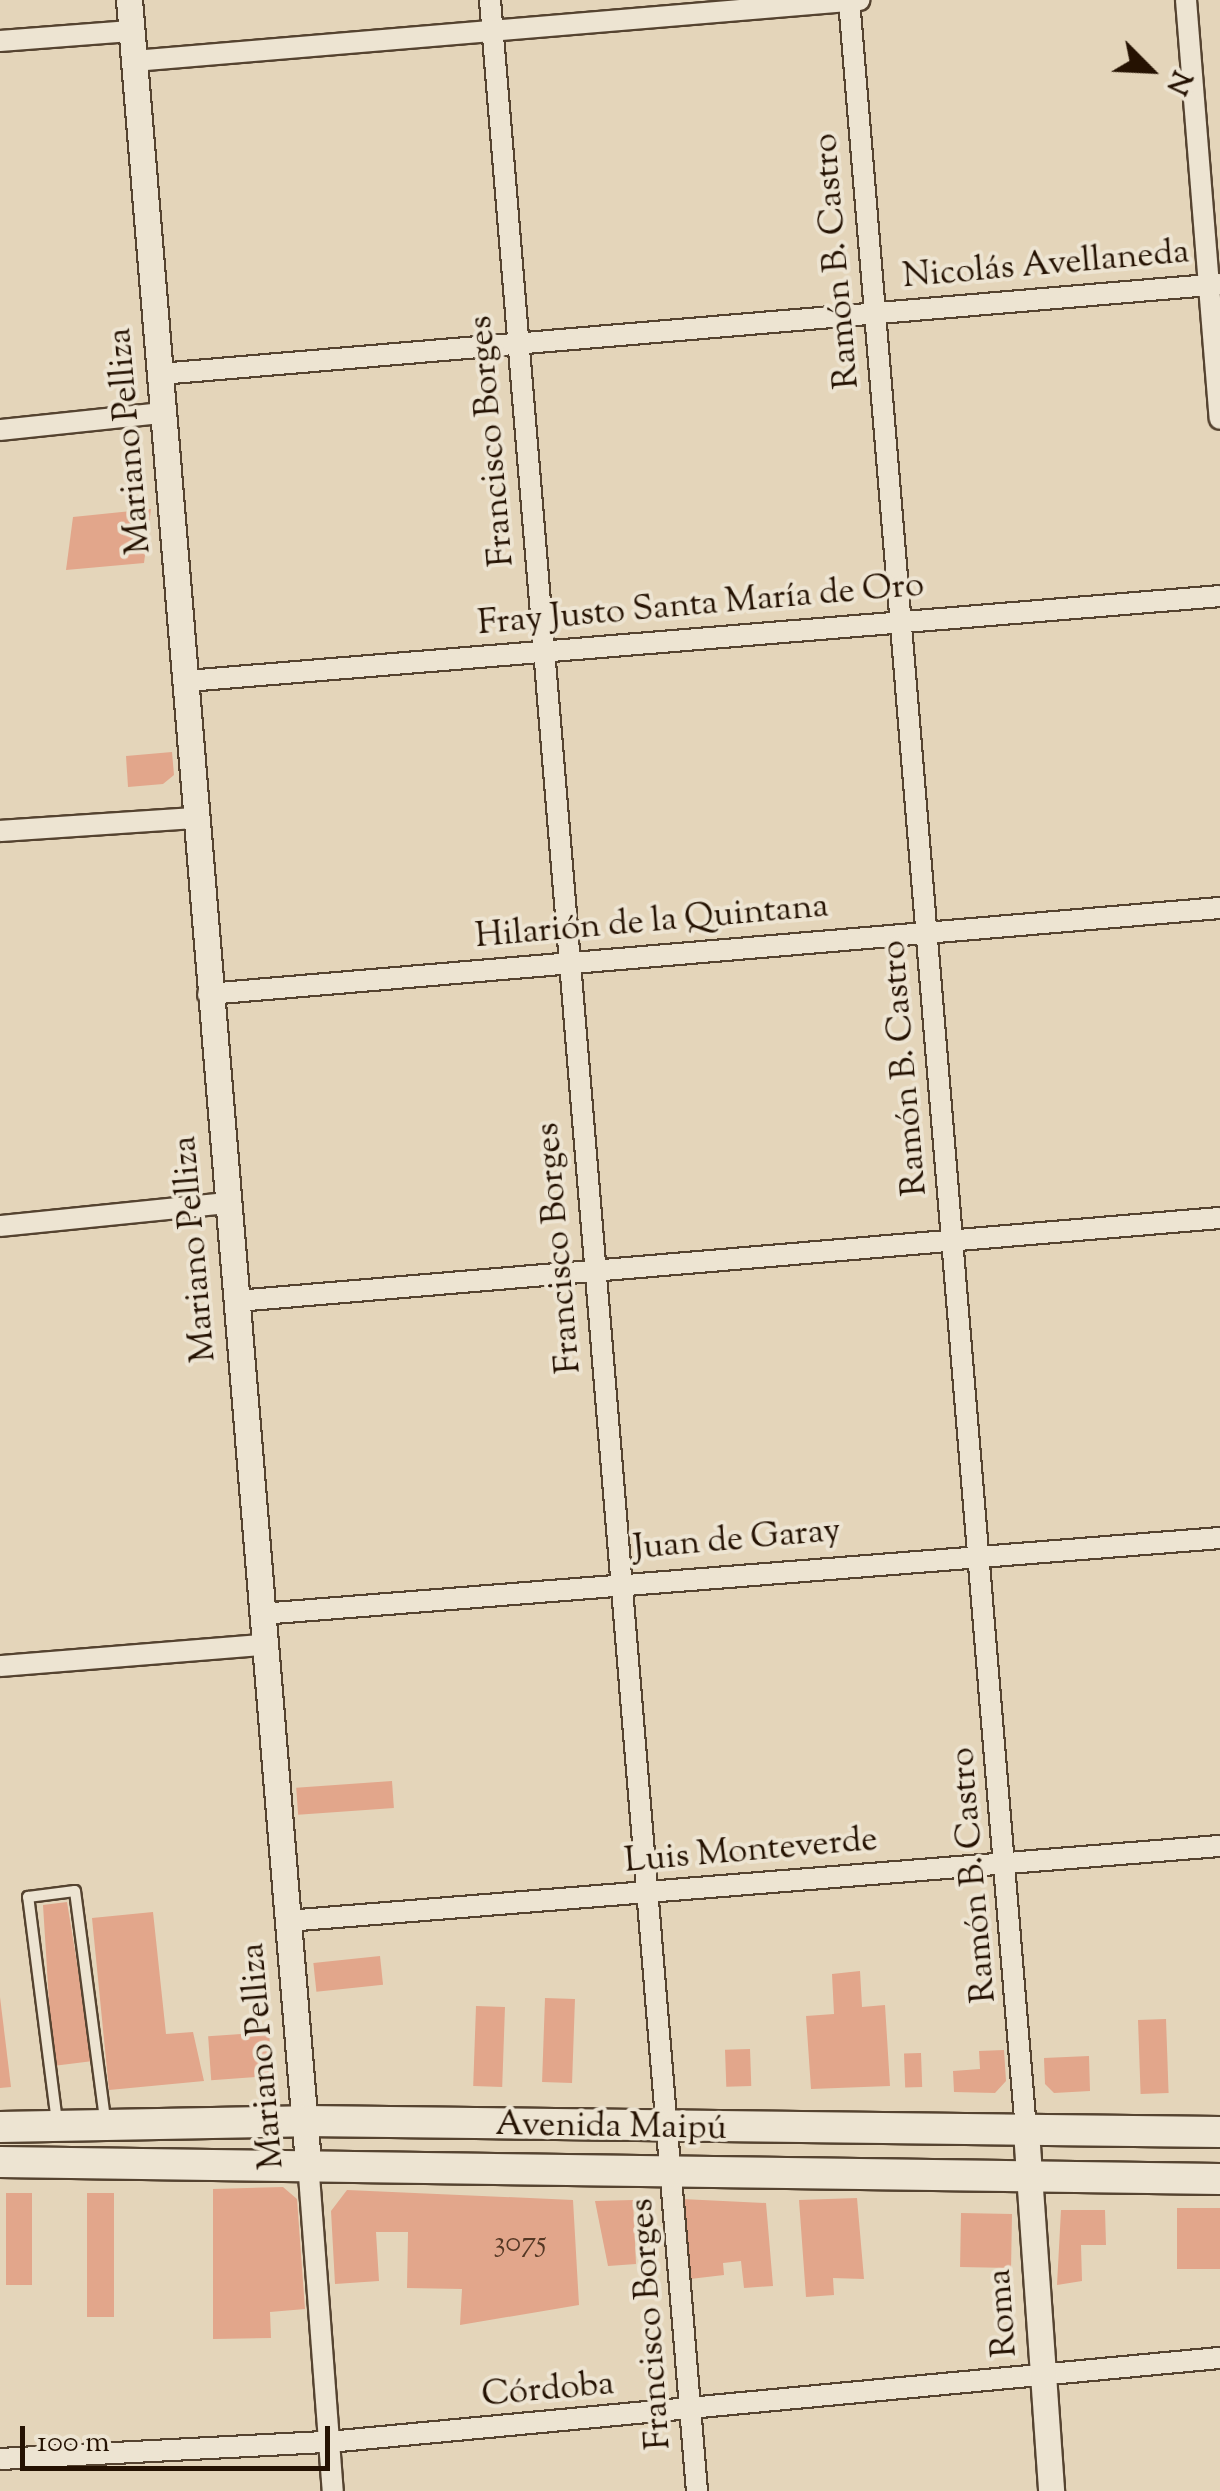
<!DOCTYPE html>
<meta charset="utf-8">
<style>
body{margin:0}
#map{position:relative;width:1220px;height:2491px;overflow:hidden;background:#e4d5ba;font-family:"Sorts Mill Goudy",serif}
div>[style]{position:absolute}
.building>*{inset:0;background:#e2a68b;transform-origin:0 0}
.roads{filter:drop-shadow(2px 0 #554330) drop-shadow(-2px 0 #554330) drop-shadow(0 2px #554330) drop-shadow(0 -2px #554330)}
.service>*{height:10px;margin:-5px;padding:0 5px;transform-origin:5px;border-radius:5px;background:#ede4d2}
.minor>*{height:20px;margin:-10px;padding:0 10px;transform-origin:10px;border-radius:10px;background:#ede4d2}
.tertiary>*{height:25px;margin:-12.5px;padding:0 12.5px;transform-origin:12.5px;border-radius:12.5px;background:#ede4d2}
.secondary>*{height:30px;margin:-15px;padding:0 15px;transform-origin:15px;border-radius:15px;background:#ede4d2}
span{translate:-50% -50%;white-space:nowrap;text-align:center;line-height:1.15;-webkit-text-stroke:8px #ede4d2;paint-order:stroke}
.number-label{font-size:30px;color:#543724}
.number-label span{-webkit-text-stroke-width:0}
.street-label{font-size:35px;color:#251202}
.north{position:absolute;left:1100px;top:20px;width:100px;height:100px;-webkit-text-stroke:8px #ede4d2;paint-order:stroke;rotate:114deg;font-size:28px;font-weight:700;line-height:40px;text-align:center;color:#251202}
.north::after{content:'';display:block;margin:auto;width:35px;height:45px;background:#251202;clip-path:polygon(50% 0,100% 100%,50% 72%,0 100%)}
.scale{position:absolute;left:20px;top:2426px;width:310px;height:45px;box-sizing:border-box;border:5px solid #251202;border-top:0;padding-left:12px;font-size:30px;line-height:35px;white-space:nowrap;color:#251202;-webkit-text-stroke:8px #ede4d2;paint-order:stroke}
</style>
<div id="map">
<div class="building">
<div style="clip-path:polygon(151px 509px,144px 563px,66px 570px,73px 517px)"></div>
<div style="clip-path:polygon(172px 752px,174px 775px,163px 784px,128px 787px,126px 756px)"></div>
<div style="left:392px;top:1781px;width:27px;height:96px;rotate:86deg"></div>
<div style="clip-path:polygon(67px 1902px,93px 2061px,53px 2066px,43px 1905px)"></div>
<div style="clip-path:polygon(153px 1912px,166px 2034px,193px 2032px,204px 2081px,109px 2090px,92px 1918px)"></div>
<div style="left:380px;top:1956px;width:29px;height:67px;rotate:84deg"></div>
<div style="clip-path:polygon(860px 1971px,862px 2007px,885px 2005px,890px 2086px,811px 2089px,806px 2016px,834px 2014px,832px 1974px)"></div>
<div style="clip-path:polygon(0 1997px,11px 2087px,0 2088px)"></div>
<div style="left:545px;top:1998px;width:30px;height:84px;rotate:2deg"></div>
<div style="left:476px;top:2006px;width:29px;height:80px;rotate:2deg"></div>
<div style="left:1166px;top:2019px;width:74px;height:28px;rotate:88deg"></div>
<div style="left:269px;top:2032px;width:44px;height:61px;rotate:86deg"></div>
<div style="left:750px;top:2049px;width:37px;height:25px;rotate:88deg"></div>
<div style="clip-path:polygon(1004px 2050px,1006px 2081px,995px 2093px,954px 2092px,953px 2071px,980px 2069px,979px 2051px)"></div>
<div style="left:921px;top:2053px;width:34px;height:17px;rotate:88deg"></div>
<div style="clip-path:polygon(1089px 2056px,1090px 2091px,1054px 2093px,1045px 2084px,1044px 2058px)"></div>
<div style="clip-path:polygon(283px 2187px,297px 2199px,305px 2309px,270px 2312px,271px 2338px,213px 2339px,213px 2189px)"></div>
<div style="clip-path:polygon(347px 2190px,573px 2200px,579px 2305px,460px 2325px,462px 2289px,407px 2288px,408px 2232px,376px 2232px,379px 2281px,335px 2284px,331px 2211px)"></div>
<div style="left:6px;top:2193px;width:26px;height:92px"></div>
<div style="left:87px;top:2193px;width:27px;height:124px"></div>
<div style="clip-path:polygon(857px 2198px,864px 2279px,833px 2278px,834px 2295px,806px 2297px,799px 2200px)"></div>
<div style="clip-path:polygon(682px 2199px,766px 2203px,773px 2286px,744px 2288px,741px 2261px,723px 2263px,724px 2275px,690px 2279px)"></div>
<div style="clip-path:polygon(633px 2200px,636px 2264px,608px 2266px,595px 2201px)"></div>
<div style="left:1177px;top:2208px;width:43px;height:61px"></div>
<div style="clip-path:polygon(1061px 2210px,1105px 2210px,1106px 2245px,1081px 2245px,1082px 2281px,1057px 2285px)"></div>
<div style="left:961px;top:2213px;width:51px;height:54px;rotate:1deg"></div>
</div>
<div class="roads">
<div class="service">
<div style="left:57px;top:2122px;width:227px;rotate:-97.3deg"></div>
<div style="left:28px;top:1897px;width:47px;rotate:-7.3deg"></div>
<div style="left:75px;top:1891px;width:230px;rotate:82.5deg"></div>
</div>
<div class="minor">
<div style="left:490px;top:0;width:2500px;rotate:85.25deg"></div>
<div style="left:849px;top:0;width:2138px;rotate:85.25deg"></div>
<div style="left:1186px;top:0;width:420px;rotate:85.4deg"></div>
<div style="left:0;top:41px;width:131px;rotate:-4.4deg"></div>
<div style="left:134px;top:61px;width:728px;rotate:-4.81deg"></div>
<div style="left:160px;top:374px;width:1064px;rotate:-4.85deg"></div>
<div style="left:0;top:430px;width:163px;rotate:-6deg"></div>
<div style="left:187px;top:681px;width:1036px;rotate:-4.7deg"></div>
<div style="left:0;top:831px;width:196px;rotate:-3.8deg"></div>
<div style="left:208px;top:994px;width:1016px;rotate:-4.86deg"></div>
<div style="left:0;top:1226px;width:228px;rotate:-5.8deg"></div>
<div style="left:237px;top:1301px;width:986px;rotate:-4.83deg"></div>
<div style="left:261px;top:1614px;width:962px;rotate:-4.53deg"></div>
<div style="left:0;top:1666px;width:264px;rotate:-4.6deg"></div>
<div style="left:287px;top:1921px;width:936px;rotate:-4.6deg"></div>
<div style="left:308px;top:2162px;width:330px;rotate:85.7deg"></div>
<div style="left:0;top:2459px;width:329px;rotate:-3deg"></div>
<div style="left:329px;top:2442px;width:895px;rotate:-5.39deg"></div>
</div>
<div class="tertiary">
<div style="left:129px;top:0;width:2169px;rotate:85.27deg"></div>
<div style="left:1026px;top:2131px;width:361px;rotate:86deg"></div>
</div>
<div class="secondary">
<div style="left:0;top:2127px;width:305px;rotate:-1.1deg"></div>
<div style="left:305px;top:2121px;width:915px;rotate:0.69deg"></div>
<div style="left:0;top:2162px;width:1220px;rotate:0.8deg"></div>
</div>
</div>
<div class="number-label">
<span style="left:520px;top:2244px">3075</span>
</div>
<div class="street-label">
<span style="left:838px;top:261px;rotate:-95deg">Ramón B. Castro</span>
<span style="left:1046px;top:266px;rotate:-5deg">Nicolás Avellaneda</span>
<span style="left:131px;top:441px;rotate:-95deg">Mariano Pelliza</span>
<span style="left:493px;top:441px;rotate:-95deg">Francisco Borges</span>
<span style="left:701px;top:606px;rotate:-5deg">Fray Justo Santa María de Oro</span>
<span style="left:652px;top:923px;rotate:-5deg">Hilarión de la Quintana</span>
<span style="left:906px;top:1068px;rotate:-95deg">Ramón B. Castro</span>
<span style="left:560px;top:1248px;rotate:-95deg">Francisco Borges</span>
<span style="left:196px;top:1249px;rotate:-95deg">Mariano Pelliza</span>
<span style="left:737px;top:1541px;rotate:-5deg">Juan de Garay</span>
<span style="left:751px;top:1852px;rotate:-5deg">Luis Monteverde</span>
<span style="left:975px;top:1875px;rotate:-95deg">Ramón B. Castro</span>
<span style="left:264px;top:2056px;rotate:-95deg">Mariano Pelliza</span>
<span style="left:611px;top:2128px;rotate:1deg">Avenida Maipú</span>
<span style="left:1004px;top:2313px;rotate:-94deg">Roma</span>
<span style="left:652px;top:2324px;rotate:-94deg">Francisco Borges</span>
<span style="left:548px;top:2391px;rotate:-5deg">Córdoba</span>
</div>
<div class="north">N</div>
<div class="scale">100 m</div>
</div>
